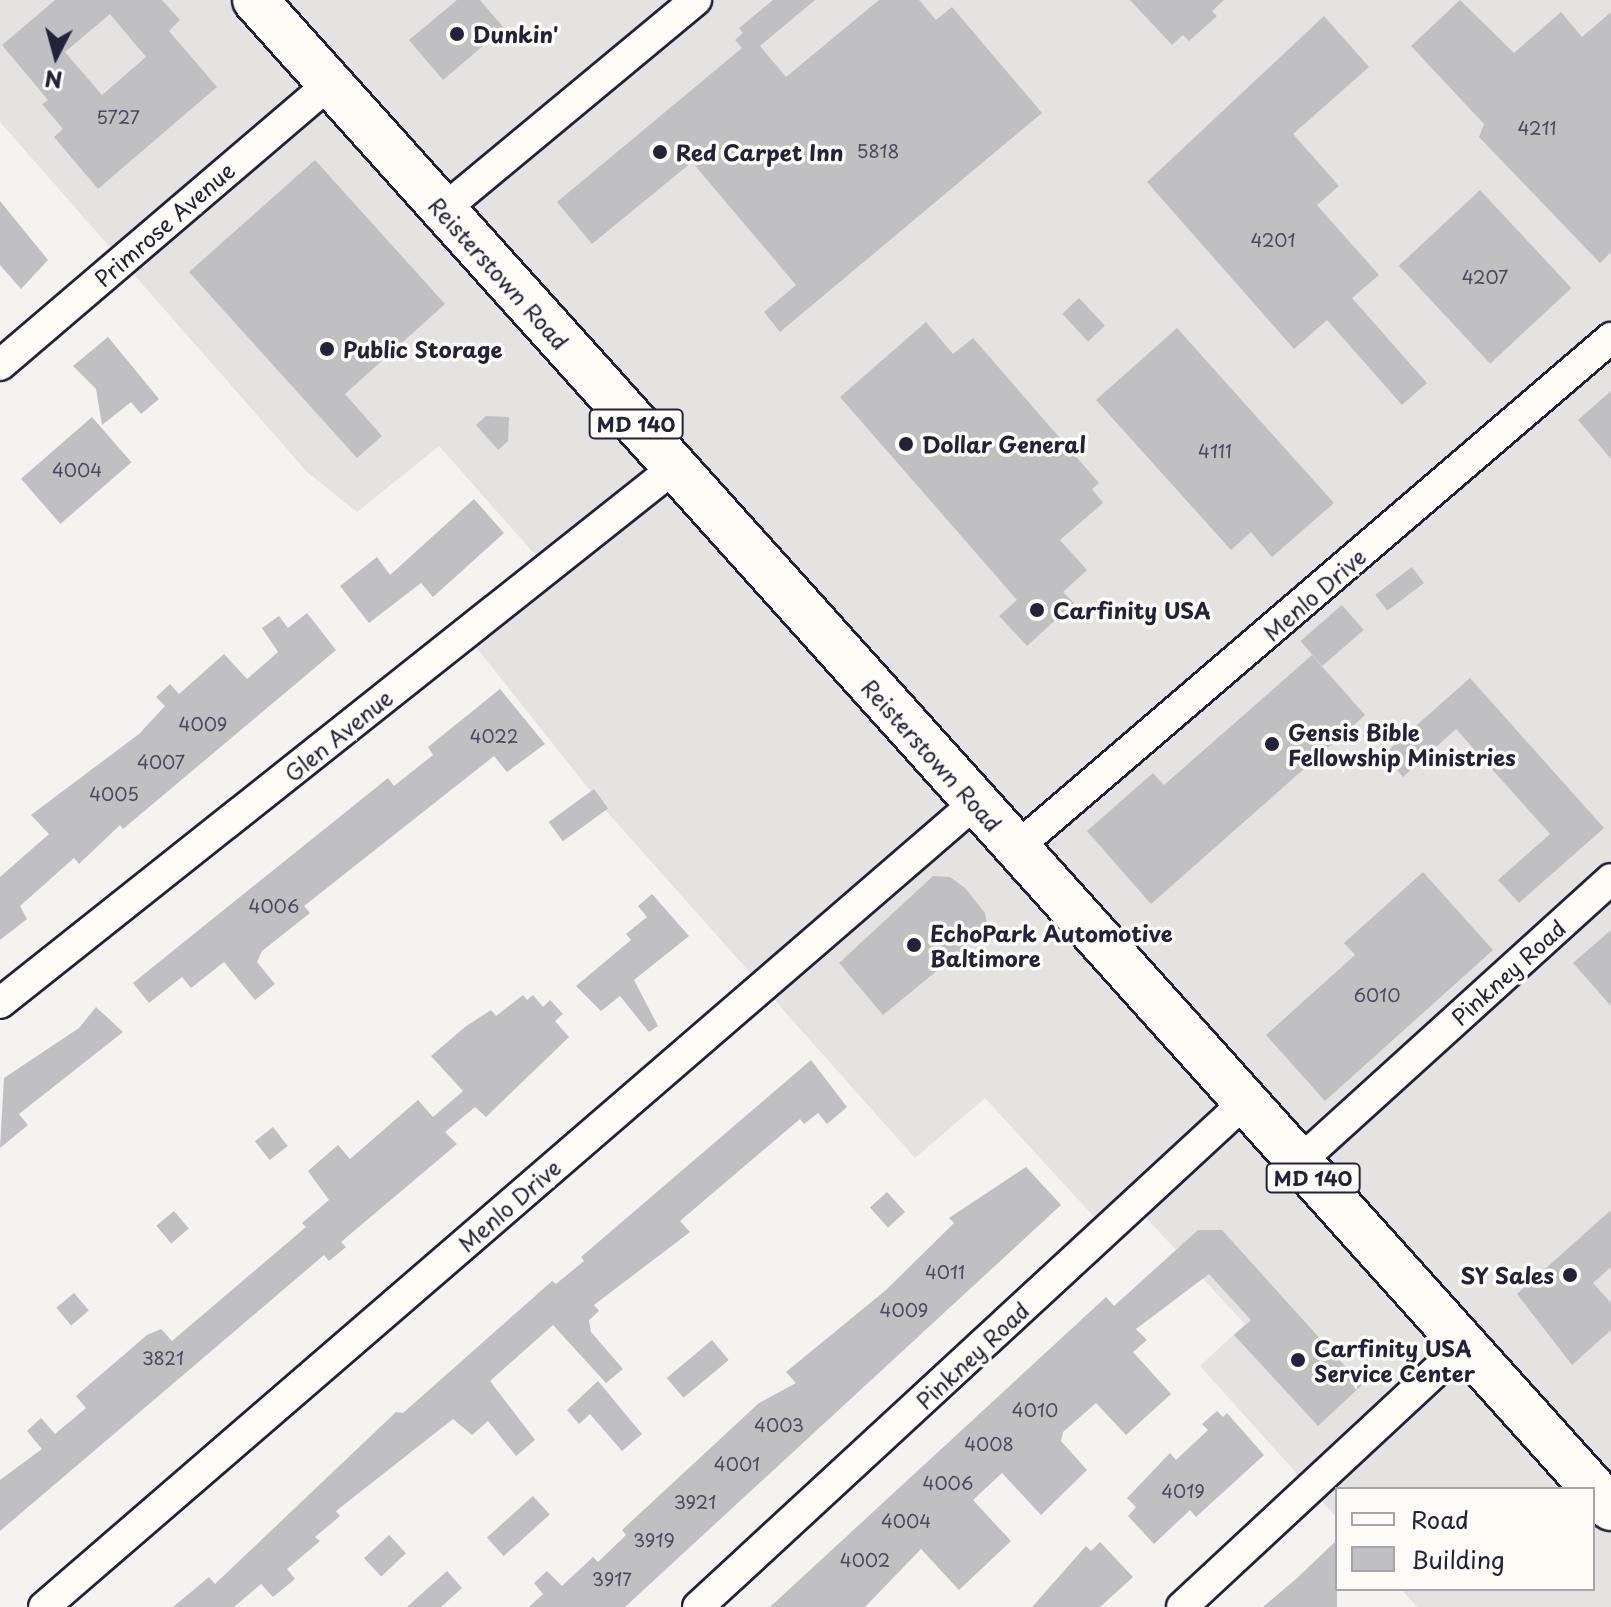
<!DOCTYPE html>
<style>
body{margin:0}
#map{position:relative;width:1611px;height:1607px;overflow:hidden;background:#f4f3ef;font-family:"Playpen Sans",sans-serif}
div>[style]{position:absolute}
.built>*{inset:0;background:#e4e3e2}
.building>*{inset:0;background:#c0bfc2;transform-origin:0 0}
.roads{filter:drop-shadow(2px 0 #22223b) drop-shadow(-2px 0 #22223b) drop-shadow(0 2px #22223b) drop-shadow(0 -2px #22223b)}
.minor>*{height:30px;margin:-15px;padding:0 15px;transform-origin:15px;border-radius:15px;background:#fdfcf7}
.primary>*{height:44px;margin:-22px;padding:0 22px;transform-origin:22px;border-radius:22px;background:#fdfcf7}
.dots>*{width:22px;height:22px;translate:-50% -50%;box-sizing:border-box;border:4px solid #fdfcf7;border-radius:50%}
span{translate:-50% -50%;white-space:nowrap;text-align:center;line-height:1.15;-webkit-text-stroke:7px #fdfcf7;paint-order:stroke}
.number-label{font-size:18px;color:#4a495d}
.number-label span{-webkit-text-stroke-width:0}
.shield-label span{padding:2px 6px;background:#fdfcf7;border:2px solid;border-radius:6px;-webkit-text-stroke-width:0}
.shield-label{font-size:20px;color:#22223b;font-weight:700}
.poi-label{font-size:22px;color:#22223b;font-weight:700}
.left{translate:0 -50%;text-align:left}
.right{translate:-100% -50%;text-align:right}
.street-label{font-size:22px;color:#22223b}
.legend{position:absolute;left:1335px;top:1487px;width:260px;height:104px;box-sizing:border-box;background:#fdfcf7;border:2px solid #a5a5ac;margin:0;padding:10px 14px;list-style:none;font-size:24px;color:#22223b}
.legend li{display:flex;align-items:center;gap:16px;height:40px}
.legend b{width:40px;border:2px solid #a5a5ac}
.north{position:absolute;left:16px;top:16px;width:80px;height:80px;-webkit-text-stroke:6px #fdfcf7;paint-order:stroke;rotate:186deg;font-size:22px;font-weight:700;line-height:32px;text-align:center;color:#22223b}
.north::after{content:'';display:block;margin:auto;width:28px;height:36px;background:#22223b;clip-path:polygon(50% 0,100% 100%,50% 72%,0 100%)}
</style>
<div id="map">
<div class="built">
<div style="clip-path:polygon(0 0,1611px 0,1611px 1607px,1417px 1607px,1401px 1589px,1593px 1589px,1593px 1489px,1337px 1489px,1337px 1518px,1200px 1366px,1245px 1324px,1134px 1205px,1106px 1230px,985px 1098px,915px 1158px,608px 813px,464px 632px,546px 567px,439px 446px,357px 512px,307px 472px,0 122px)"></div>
</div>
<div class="building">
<div style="clip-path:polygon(evenodd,55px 0,162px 0,180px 20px,169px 31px,217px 87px,98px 189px,54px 137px,63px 129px,42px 104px,48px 100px,2px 45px,55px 0,110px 14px,146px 57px,102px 95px,65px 52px,110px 14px)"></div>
<div style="clip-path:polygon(457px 0,480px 0,504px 28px,443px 80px,409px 40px)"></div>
<div style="clip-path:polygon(773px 0,815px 0,760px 46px,786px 77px,879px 0,919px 0,936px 20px,952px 7px,1042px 113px,780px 332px,764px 312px,796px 285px,692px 162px,592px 244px,557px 202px,742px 48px,735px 40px,743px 33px,739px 28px)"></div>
<div style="clip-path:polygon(1130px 0,1224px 0,1212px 11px,1217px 16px,1189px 41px,1183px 35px,1172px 45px)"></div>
<div style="clip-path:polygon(1460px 0,1514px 53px,1561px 12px,1582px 37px,1611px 12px,1611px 252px,1600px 263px,1479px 137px,1484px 124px,1411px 46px)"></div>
<div style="clip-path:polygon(1324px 16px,1369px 67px,1293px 134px,1339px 186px,1317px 205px,1379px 275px,1352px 298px,1427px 383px,1402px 405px,1327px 320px,1294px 349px,1147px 182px)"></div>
<div style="clip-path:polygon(315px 160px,445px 304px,345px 394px,382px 436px,357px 458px,189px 272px)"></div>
<div style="left:1480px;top:190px;width:134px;height:111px;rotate:47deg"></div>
<div style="clip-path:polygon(0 201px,48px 260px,21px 289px,0 265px)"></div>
<div style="left:1079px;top:298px;width:38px;height:23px;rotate:47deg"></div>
<div style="clip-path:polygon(926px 322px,953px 354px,973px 338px,1099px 483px,1092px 489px,1103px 503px,1060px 540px,1087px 570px,1063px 592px,1074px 603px,1027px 646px,999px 616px,1017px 600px,840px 397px)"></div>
<div style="clip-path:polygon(1177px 328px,1334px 503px,1272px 557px,1251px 532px,1231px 550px,1096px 400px)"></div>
<div style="clip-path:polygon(108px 337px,159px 399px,141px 414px,131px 402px,102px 425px,96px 389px,73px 366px)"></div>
<div style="clip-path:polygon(1611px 391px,1611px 459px,1578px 420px)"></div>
<div style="clip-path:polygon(486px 416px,509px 417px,508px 441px,498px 450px,476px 425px)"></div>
<div style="left:92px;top:417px;width:60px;height:94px;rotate:49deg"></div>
<div style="clip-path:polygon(474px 499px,504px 533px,433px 597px,421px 583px,369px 623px,340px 586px,377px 557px,390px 575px)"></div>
<div style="left:1412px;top:567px;width:20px;height:46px;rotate:53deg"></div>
<div style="left:1342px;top:605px;width:33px;height:55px;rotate:49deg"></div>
<div style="clip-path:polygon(307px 613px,336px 650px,123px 829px,120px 825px,79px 864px,74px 858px,20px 906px,27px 919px,0 940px,0 877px,49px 834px,31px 815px,139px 734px,165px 706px,156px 697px,170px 684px,179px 694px,224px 654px,247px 679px,278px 652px,262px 628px,279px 616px,288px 628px)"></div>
<div style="clip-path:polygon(1312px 655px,1365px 715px,1151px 904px,1087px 831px,1153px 773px,1164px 785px)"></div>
<div style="clip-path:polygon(1470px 678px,1604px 828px,1519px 903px,1498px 880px,1550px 834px,1456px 729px,1403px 777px,1384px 754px)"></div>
<div style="clip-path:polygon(500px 689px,545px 744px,507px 772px,494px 756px,304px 906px,310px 913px,262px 951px,257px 962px,275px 984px,255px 1000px,224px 962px,191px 988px,182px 977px,149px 1003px,133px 983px,388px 778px,394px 786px,433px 755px,428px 747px)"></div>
<div style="left:594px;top:789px;width:24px;height:56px;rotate:54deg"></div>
<div style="clip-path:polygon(1423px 872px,1493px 950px,1325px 1101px,1266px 1035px,1355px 955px,1344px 943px)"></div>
<div style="clip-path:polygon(933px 876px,950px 877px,965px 888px,985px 913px,988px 929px,883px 1015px,839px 963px)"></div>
<div style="clip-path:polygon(652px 894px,689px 936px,634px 980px,658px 1026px,649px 1032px,620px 996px,601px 1011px,576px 986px,631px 940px,626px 934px,647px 917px,638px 906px)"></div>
<div style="clip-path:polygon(1611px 930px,1611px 1006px,1573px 963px)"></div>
<div style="clip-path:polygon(523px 995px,527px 1000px,533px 995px,543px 1007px,550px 1000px,563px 1014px,555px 1021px,569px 1037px,486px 1117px,475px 1107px,445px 1132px,457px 1144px,341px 1242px,346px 1247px,329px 1261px,324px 1255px,0 1531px,0 1480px,42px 1449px,27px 1431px,41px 1418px,55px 1434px,86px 1408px,76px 1396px,147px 1335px,161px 1329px,172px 1341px,306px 1227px,302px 1223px,329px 1200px,308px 1171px,338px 1145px,350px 1159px,418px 1100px,433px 1117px,463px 1091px,431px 1056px,465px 1027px,491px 1010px,496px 1016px)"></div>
<div style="clip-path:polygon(96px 1007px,123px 1032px,19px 1114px,28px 1125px,0 1148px,4px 1078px,79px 1028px)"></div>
<div style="clip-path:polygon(811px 1060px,847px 1107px,827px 1124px,818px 1113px,804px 1124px,800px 1119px,680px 1221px,690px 1232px,594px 1305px,599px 1311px,589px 1320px,591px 1332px,623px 1369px,606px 1383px,553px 1325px,490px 1381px,535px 1440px,516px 1456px,488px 1421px,472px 1435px,453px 1419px,336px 1511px,340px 1516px,315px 1537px,320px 1541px,287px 1569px,295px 1579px,273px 1597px,261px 1584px,234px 1607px,173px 1607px,209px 1577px,215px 1584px,396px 1412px,403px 1413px,552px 1281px,556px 1284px,584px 1261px,581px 1257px)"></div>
<div style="left:273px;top:1127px;width:24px;height:23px;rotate:52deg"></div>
<div style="clip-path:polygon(1026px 1167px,1061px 1205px,625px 1607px,529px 1607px,543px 1594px,534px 1583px,547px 1571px,562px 1586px,593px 1557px,598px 1562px,626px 1535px,622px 1530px,759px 1403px,796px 1383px,786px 1372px,886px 1290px,954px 1223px,949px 1218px)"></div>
<div style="left:887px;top:1192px;width:27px;height:23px;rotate:48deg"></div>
<div style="clip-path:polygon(1611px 1210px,1611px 1267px,1593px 1283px,1611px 1303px,1611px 1330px,1572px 1365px,1517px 1294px)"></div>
<div style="left:174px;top:1211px;width:23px;height:23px;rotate:50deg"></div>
<div style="clip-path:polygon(1198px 1230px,1222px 1230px,1362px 1385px,1318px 1426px,1234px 1335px,1251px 1320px,1209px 1274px,1136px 1329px,1147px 1340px,1133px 1352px,1171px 1394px,1126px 1435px,1096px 1403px,1063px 1432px,1061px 1441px,1087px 1470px,1041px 1515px,1002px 1473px,973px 1500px,1011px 1541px,959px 1590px,921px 1549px,865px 1607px,770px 1607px,1106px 1297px,1114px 1306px)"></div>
<div style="left:74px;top:1293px;width:23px;height:23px;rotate:50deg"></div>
<div style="left:712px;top:1340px;width:26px;height:59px;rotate:50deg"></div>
<div style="clip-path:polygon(598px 1381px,642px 1434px,622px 1451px,590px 1414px,579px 1424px,567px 1410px)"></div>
<div style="clip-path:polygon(1217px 1411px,1223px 1417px,1227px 1413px,1264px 1455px,1196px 1517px,1190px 1510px,1154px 1544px,1128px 1516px,1136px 1507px,1127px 1498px,1170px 1453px,1176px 1460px,1208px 1430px,1202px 1424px)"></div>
<div style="left:533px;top:1496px;width:25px;height:62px;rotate:48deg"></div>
<div style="left:389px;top:1535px;width:25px;height:34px;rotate:47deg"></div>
<div style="clip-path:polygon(1337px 1540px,1337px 1607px,1263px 1607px,1296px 1579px)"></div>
<div style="clip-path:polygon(1100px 1542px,1133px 1577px,1100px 1607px,1032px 1607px,1086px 1546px,1091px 1551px)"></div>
<div style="clip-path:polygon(447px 1571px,462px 1588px,441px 1607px,407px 1607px)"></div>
</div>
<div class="roads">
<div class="minor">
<div style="left:443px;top:210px;width:329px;rotate:-39.7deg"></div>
<div style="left:0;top:365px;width:433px;rotate:-40.5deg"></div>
<div style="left:1016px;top:848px;width:784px;rotate:-40.6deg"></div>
<div style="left:0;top:1003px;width:862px;rotate:-38.45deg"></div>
<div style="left:1299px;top:1162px;width:421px;rotate:-42.2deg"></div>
<div style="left:44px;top:1607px;width:1230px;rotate:-40.81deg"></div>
<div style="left:698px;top:1607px;width:744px;rotate:-42.71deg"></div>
<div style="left:1182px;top:1607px;width:385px;rotate:-42.9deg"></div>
</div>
<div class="primary">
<div style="left:255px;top:0;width:2028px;rotate:48.04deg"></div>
</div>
</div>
<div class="dots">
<div style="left:457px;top:34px;background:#22223b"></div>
<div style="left:660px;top:152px;background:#22223b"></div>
<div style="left:327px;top:349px;background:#22223b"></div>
<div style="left:906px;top:444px;background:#22223b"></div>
<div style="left:1037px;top:610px;background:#22223b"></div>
<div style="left:1272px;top:744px;background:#22223b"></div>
<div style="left:914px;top:945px;background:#22223b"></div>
<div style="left:1570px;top:1275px;background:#22223b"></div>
<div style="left:1298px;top:1360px;background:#22223b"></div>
</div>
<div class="number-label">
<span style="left:118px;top:117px">5727</span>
<span style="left:1537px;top:128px">4211</span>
<span style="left:878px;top:151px">5818</span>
<span style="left:1273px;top:240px">4201</span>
<span style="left:1485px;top:277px">4207</span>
<span style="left:1215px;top:451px">4111</span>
<span style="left:77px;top:470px">4004</span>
<span style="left:203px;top:724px">4009</span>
<span style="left:494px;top:736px">4022</span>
<span style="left:161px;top:762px">4007</span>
<span style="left:114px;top:794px">4005</span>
<span style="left:274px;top:906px">4006</span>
<span style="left:1377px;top:995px">6010</span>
<span style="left:945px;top:1272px">4011</span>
<span style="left:904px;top:1310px">4009</span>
<span style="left:163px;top:1358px">3821</span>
<span style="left:1035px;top:1410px">4010</span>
<span style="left:779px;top:1425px">4003</span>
<span style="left:989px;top:1444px">4008</span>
<span style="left:737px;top:1464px">4001</span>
<span style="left:948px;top:1483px">4006</span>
<span style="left:1183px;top:1491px">4019</span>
<span style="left:695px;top:1502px">3921</span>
<span style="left:906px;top:1521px">4004</span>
<span style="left:654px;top:1540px">3919</span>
<span style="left:865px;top:1560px">4002</span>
<span style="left:612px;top:1579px">3917</span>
</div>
<div class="shield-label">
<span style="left:636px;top:424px">MD 140</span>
<span style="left:1313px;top:1178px">MD 140</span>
</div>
<div class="poi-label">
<span class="left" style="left:473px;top:34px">Dunkin'</span>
<span class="left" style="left:676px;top:152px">Red Carpet Inn</span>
<span class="left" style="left:343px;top:349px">Public Storage</span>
<span class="left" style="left:922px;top:444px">Dollar General</span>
<span class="left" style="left:1053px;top:610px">Carfinity USA</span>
<span class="left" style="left:1288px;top:744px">Gensis Bible<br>Fellowship Ministries</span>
<span class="left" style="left:930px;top:945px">EchoPark Automotive<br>Baltimore</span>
<span class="right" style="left:1554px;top:1275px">SY Sales</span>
<span class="left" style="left:1314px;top:1360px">Carfinity USA<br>Service Center</span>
</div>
<div class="street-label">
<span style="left:164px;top:224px;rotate:-41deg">Primrose Avenue</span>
<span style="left:499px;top:273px;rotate:48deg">Reisterstown Road</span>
<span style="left:1314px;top:594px;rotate:-41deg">Menlo Drive</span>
<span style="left:338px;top:735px;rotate:-39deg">Glen Avenue</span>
<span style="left:932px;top:755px;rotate:48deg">Reisterstown Road</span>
<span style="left:1508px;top:972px;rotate:-42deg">Pinkney Road</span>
<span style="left:509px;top:1205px;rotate:-41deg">Menlo Drive</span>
<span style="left:972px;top:1355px;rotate:-43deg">Pinkney Road</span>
</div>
<ul class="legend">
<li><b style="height:10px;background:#fdfcf7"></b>Road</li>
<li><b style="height:22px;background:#c0bfc2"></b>Building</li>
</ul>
<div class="north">N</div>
</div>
